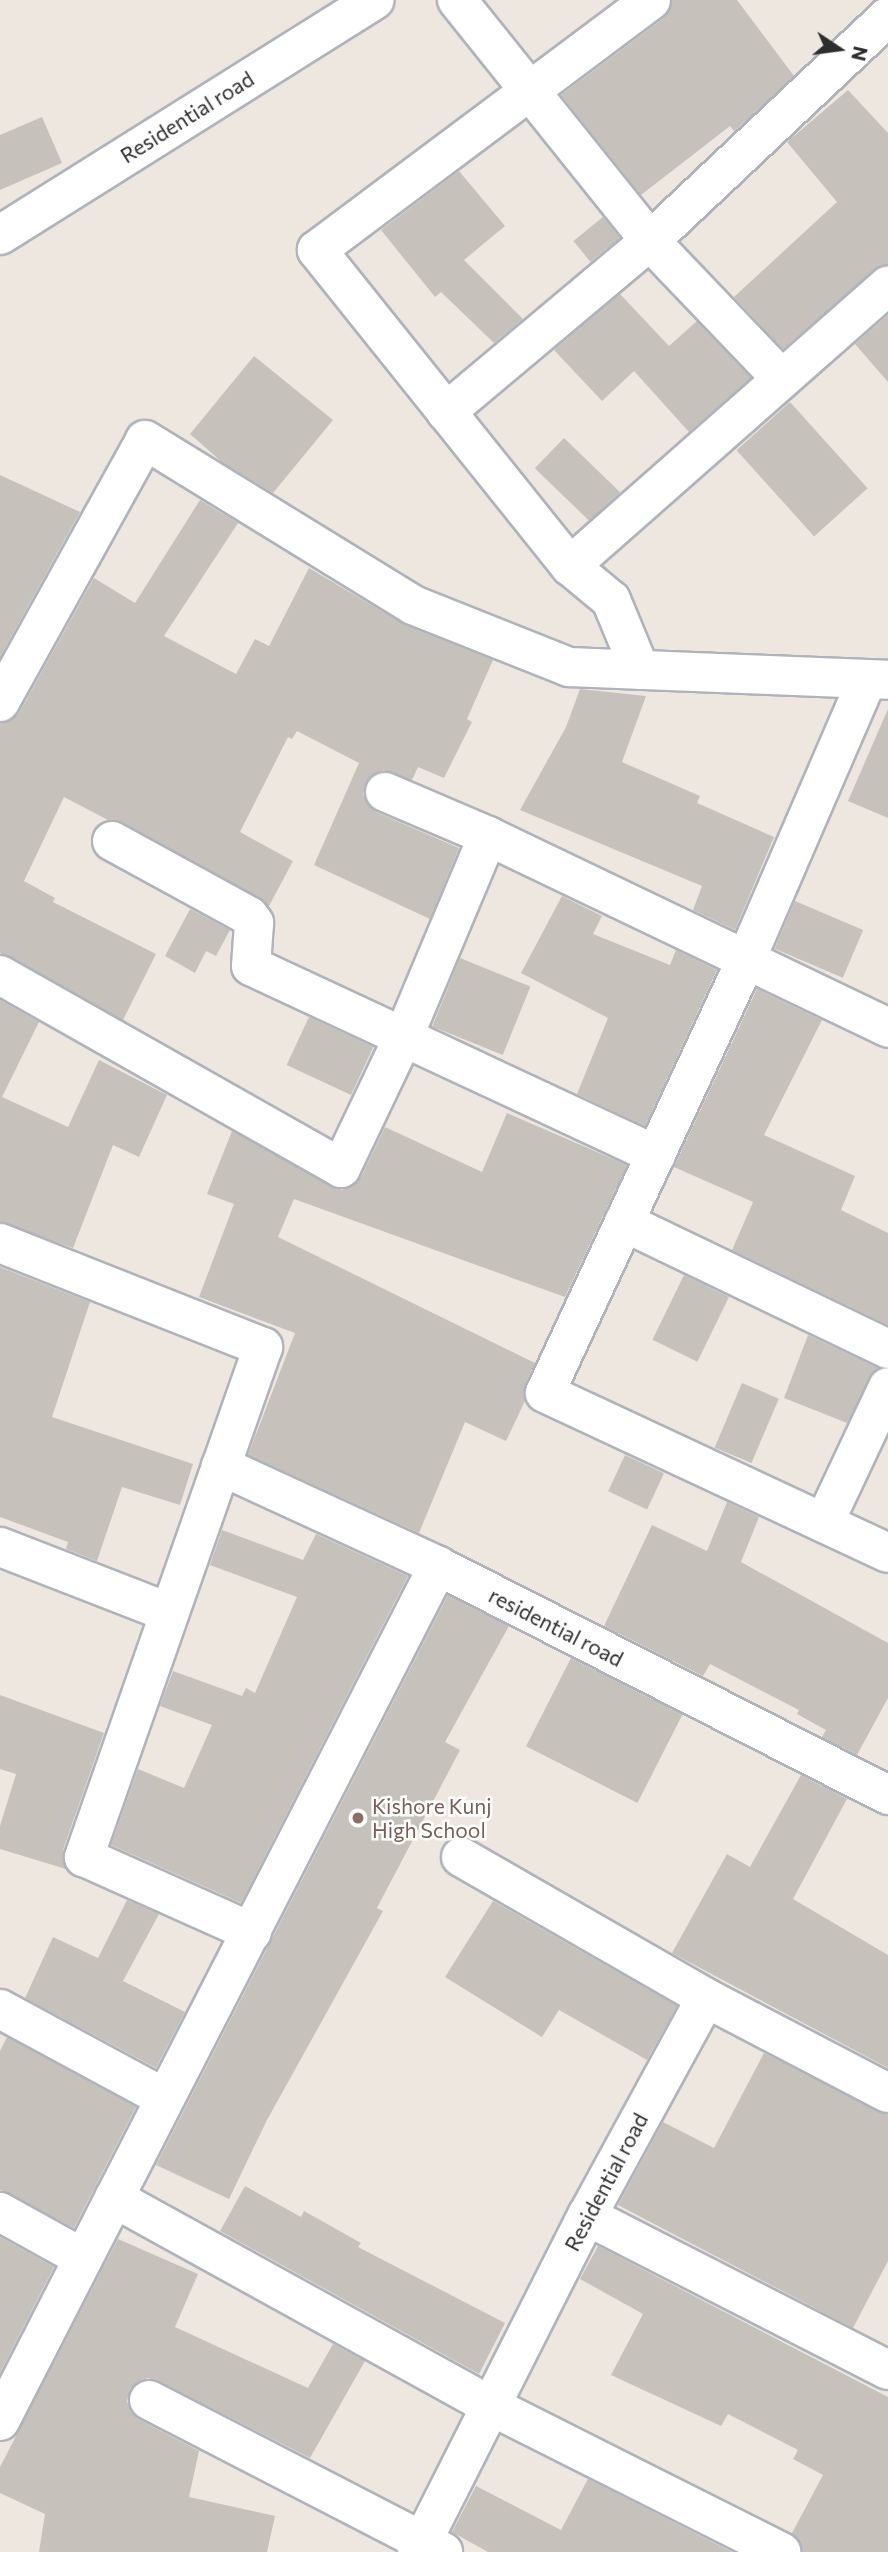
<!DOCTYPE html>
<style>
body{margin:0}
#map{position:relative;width:888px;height:2552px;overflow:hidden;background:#ede7e0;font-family:Commissioner,sans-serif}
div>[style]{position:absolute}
.building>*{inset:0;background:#c6c2bb;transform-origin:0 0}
.roads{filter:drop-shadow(2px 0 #b0b3bc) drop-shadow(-2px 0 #b0b3bc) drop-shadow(0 2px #b0b3bc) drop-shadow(0 -2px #b0b3bc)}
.street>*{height:38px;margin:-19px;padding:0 19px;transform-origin:19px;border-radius:19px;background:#fff}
.dots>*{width:19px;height:19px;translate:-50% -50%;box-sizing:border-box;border:4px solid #fff;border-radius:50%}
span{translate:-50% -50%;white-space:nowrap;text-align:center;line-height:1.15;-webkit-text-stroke:5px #fff;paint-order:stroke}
.street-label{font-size:21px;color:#2d2d2d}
.education-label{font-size:21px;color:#785e54}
.left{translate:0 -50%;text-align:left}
.north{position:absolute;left:804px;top:14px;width:70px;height:70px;-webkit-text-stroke:5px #fff;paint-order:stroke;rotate:103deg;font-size:19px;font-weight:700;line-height:28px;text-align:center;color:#2d2d2d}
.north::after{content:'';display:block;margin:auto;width:24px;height:32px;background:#2d2d2d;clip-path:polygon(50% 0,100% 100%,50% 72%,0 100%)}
</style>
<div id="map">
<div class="building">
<div style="clip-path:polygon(672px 0,737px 0,794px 76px,738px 128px,734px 131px,730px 126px,641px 195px,561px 95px,664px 18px)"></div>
<div style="clip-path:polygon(848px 90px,888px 133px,888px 265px,874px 270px,783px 349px,734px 297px,837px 202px,787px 142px)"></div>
<div style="clip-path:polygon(42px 117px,62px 163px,0 190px,0 135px)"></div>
<div style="clip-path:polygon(459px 171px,505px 226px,464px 260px,523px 319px,494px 343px,441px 292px,435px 297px,381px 230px)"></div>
<div style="left:603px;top:217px;width:27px;height:38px;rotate:51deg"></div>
<div style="clip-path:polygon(620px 294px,669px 346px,697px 321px,751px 378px,689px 432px,634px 371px,602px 401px,554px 350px)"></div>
<div style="clip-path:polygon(888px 315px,888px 382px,855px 344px)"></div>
<div style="clip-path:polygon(254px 356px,333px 420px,273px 493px,223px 463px,190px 434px)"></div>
<div style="left:790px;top:402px;width:116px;height:72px;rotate:48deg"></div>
<div style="left:564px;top:438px;width:78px;height:42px;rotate:44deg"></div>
<div style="clip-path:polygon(0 475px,80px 512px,0 657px)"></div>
<div style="clip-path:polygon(200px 500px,238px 523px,164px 636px,236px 674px,255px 639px,269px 646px,309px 568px,405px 625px,493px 660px,467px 719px,472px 722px,444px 778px,418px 767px,412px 780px,383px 770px,365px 784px,363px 795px,376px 812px,459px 848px,430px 919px,314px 865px,359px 763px,297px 731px,292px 739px,288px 737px,240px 832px,293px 861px,269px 906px,122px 822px,108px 820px,64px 797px,24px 881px,55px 898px,53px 902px,156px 954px,123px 1020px,0 953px,0 724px,19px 713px,94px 578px,135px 603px)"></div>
<div style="clip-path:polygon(580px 689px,646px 696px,622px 762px,700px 796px,697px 803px,774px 837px,735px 930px,693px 910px,702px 886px,520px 810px,566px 727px)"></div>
<div style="clip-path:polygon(888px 709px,888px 818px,848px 801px)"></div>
<div style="clip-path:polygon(562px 896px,602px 916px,593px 934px,670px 965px,676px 950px,717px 970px,645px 1126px,577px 1094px,608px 1018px,521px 973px)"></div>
<div style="left:795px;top:901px;width:74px;height:52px;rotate:23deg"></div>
<div style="clip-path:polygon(190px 909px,230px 930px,216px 956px,206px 951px,195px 973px,165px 956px)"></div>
<div style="left:460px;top:958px;width:76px;height:74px;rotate:22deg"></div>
<div style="clip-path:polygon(757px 989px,822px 1020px,764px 1135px,855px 1176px,841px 1210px,888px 1233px,888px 1325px,732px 1250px,753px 1202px,674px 1167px)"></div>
<div style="clip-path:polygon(0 1000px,39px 1022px,2px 1097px,68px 1127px,99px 1060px,167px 1095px,139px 1157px,113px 1145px,73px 1248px,0 1222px)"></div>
<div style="left:309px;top:1017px;width:71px;height:53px;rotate:25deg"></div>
<div style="clip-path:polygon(507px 1113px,627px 1165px,565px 1297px,294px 1199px,278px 1237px,535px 1363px,525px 1384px,525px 1401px,506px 1441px,465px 1422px,419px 1533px,248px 1455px,295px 1333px,199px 1297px,234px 1204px,207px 1194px,232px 1131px,342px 1190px,361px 1177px,385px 1127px,482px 1172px)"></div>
<div style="clip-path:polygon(0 1267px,90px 1302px,52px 1417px,193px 1464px,180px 1505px,122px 1487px,97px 1561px,66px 1549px,68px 1542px,0 1517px)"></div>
<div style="left:684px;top:1275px;width:50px;height:72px;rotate:26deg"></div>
<div style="clip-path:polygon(808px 1335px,878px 1368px,847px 1423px,784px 1398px)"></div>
<div style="left:742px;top:1383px;width:40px;height:70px;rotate:23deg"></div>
<div style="left:625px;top:1455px;width:43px;height:40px;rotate:25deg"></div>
<div style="clip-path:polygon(727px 1502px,759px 1517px,741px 1562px,888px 1643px,888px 1698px,857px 1755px,822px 1737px,826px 1730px,797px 1714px,799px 1710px,710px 1664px,703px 1676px,604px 1626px,652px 1525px,707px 1551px)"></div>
<div style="clip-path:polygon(222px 1530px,303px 1560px,316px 1534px,408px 1576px,241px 1903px,111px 1845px,138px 1769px,184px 1788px,212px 1725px,160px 1706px,173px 1671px,242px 1696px,246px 1688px,255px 1693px,297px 1597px,210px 1565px)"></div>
<div style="clip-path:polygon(448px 1595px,509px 1626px,445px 1742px,460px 1750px,377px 1908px,383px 1911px,267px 2120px,229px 2199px,156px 2165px)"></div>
<div style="left:571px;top:1658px;width:125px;height:99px;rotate:27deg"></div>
<div style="clip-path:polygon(0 1695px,104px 1733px,63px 1850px,66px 1869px,0 1849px,0 1826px,16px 1774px,0 1769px)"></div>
<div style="clip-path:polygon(801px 1775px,847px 1799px,793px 1899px,888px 1955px,888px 2068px,672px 1953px,727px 1854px,750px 1867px)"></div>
<div style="clip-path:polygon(127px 1900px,159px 1914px,123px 1981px,185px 2012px,156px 2068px,25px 1998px,53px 1937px,98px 1958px)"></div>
<div style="clip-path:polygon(493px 1901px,677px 2006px,647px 2060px,559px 2010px,542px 2037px,445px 1977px)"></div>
<div style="clip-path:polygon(7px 2037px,136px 2107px,74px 2228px,0 2190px,0 2051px)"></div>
<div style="clip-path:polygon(764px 2053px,888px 2115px,888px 2261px,853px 2328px,618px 2205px,663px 2122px,714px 2148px)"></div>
<div style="clip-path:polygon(245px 2186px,301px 2217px,304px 2211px,361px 2243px,358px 2247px,505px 2323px,479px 2374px,220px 2231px)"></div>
<div style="clip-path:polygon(0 2237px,54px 2267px,0 2373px)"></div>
<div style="clip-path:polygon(118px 2239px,198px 2274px,175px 2327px,308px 2388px,333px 2344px,365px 2361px,310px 2458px,159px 2381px,147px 2378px,130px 2389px,127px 2402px,138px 2419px,199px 2451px,189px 2497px,275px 2516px,267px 2552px,39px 2552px,45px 2514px,0 2493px,0 2467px)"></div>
<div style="clip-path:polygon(598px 2246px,888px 2397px,888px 2552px,803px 2552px,792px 2533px,823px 2475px,793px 2459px,798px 2450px,728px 2414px,721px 2426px,611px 2375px,643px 2314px,580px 2279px)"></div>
<div style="clip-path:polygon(588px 2479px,732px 2552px,488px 2552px,452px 2532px,476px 2486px,561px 2530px)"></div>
</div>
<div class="roads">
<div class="street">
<div style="left:457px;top:0;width:309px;rotate:51.3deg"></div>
<div style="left:650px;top:241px;width:190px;rotate:46.3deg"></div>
<div style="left:0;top:235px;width:442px;rotate:-32.1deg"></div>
<div style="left:446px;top:412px;width:266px;rotate:-40deg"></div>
<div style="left:650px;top:241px;width:327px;rotate:-43.3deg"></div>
<div style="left:570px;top:566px;width:424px;rotate:-41.4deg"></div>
<div style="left:640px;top:670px;width:76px;rotate:-112.5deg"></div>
<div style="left:611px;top:600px;width:53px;rotate:-140.3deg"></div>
<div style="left:570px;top:566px;width:405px;rotate:-128.7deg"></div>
<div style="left:317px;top:250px;width:417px;rotate:-36.8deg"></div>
<div style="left:867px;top:680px;width:307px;rotate:113.4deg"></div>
<div style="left:745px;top:962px;width:475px;rotate:114.9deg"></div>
<div style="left:545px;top:1393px;width:378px;rotate:25deg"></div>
<div style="left:0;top:702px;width:299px;rotate:-61deg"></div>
<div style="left:145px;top:440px;width:315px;rotate:31.6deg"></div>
<div style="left:413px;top:605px;width:168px;rotate:21.7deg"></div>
<div style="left:569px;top:667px;width:319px;rotate:2.3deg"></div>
<div style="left:385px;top:792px;width:112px;rotate:23.1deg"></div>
<div style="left:488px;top:836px;width:444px;rotate:25.6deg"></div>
<div style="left:112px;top:841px;width:156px;rotate:28.7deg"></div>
<div style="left:249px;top:916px;width:9px;rotate:54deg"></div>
<div style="left:254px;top:923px;width:43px;rotate:94deg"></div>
<div style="left:251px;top:966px;width:447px;rotate:25deg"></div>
<div style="left:0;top:975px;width:392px;rotate:29.5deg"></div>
<div style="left:341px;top:1168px;width:144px;rotate:-64.5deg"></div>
<div style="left:403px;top:1038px;width:219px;rotate:-67.2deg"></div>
<div style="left:624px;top:1222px;width:293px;rotate:25.7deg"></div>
<div style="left:0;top:1243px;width:283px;rotate:21.6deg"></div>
<div style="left:263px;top:1347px;width:541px;rotate:109.34deg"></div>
<div style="left:84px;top:1857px;width:184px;rotate:24.1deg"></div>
<div style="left:221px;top:1466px;width:239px;rotate:24.7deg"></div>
<div style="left:438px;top:1566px;width:505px;rotate:26.97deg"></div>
<div style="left:824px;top:1523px;width:150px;rotate:-64.8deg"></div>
<div style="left:0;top:1547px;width:180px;rotate:21.2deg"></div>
<div style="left:461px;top:1857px;width:283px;rotate:29.9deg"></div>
<div style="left:0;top:2009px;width:185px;rotate:28.4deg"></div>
<div style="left:114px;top:2198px;width:431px;rotate:28.9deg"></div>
<div style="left:491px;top:2406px;width:325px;rotate:26.7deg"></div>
<div style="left:0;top:2212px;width:95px;rotate:29deg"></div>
<div style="left:587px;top:2216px;width:338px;rotate:27.1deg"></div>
<div style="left:149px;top:2400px;width:331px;rotate:27.3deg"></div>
<div style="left:0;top:2421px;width:961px;rotate:-62.87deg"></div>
<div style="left:417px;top:2552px;width:377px;rotate:-63.2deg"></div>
<div style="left:587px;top:2216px;width:248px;rotate:-61.4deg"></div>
<div style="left:706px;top:1998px;width:205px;rotate:27.6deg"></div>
</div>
</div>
<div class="dots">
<div style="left:358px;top:1818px;background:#8d6e63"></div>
</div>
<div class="street-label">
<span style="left:187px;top:117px;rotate:-32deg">Residential road</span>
<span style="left:556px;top:1627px;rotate:27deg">residential road</span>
<span style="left:606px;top:2182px;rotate:-62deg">Residential road</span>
</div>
<div class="education-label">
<span class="left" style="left:372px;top:1818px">Kishore Kunj<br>High School</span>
</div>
<div class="north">N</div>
</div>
